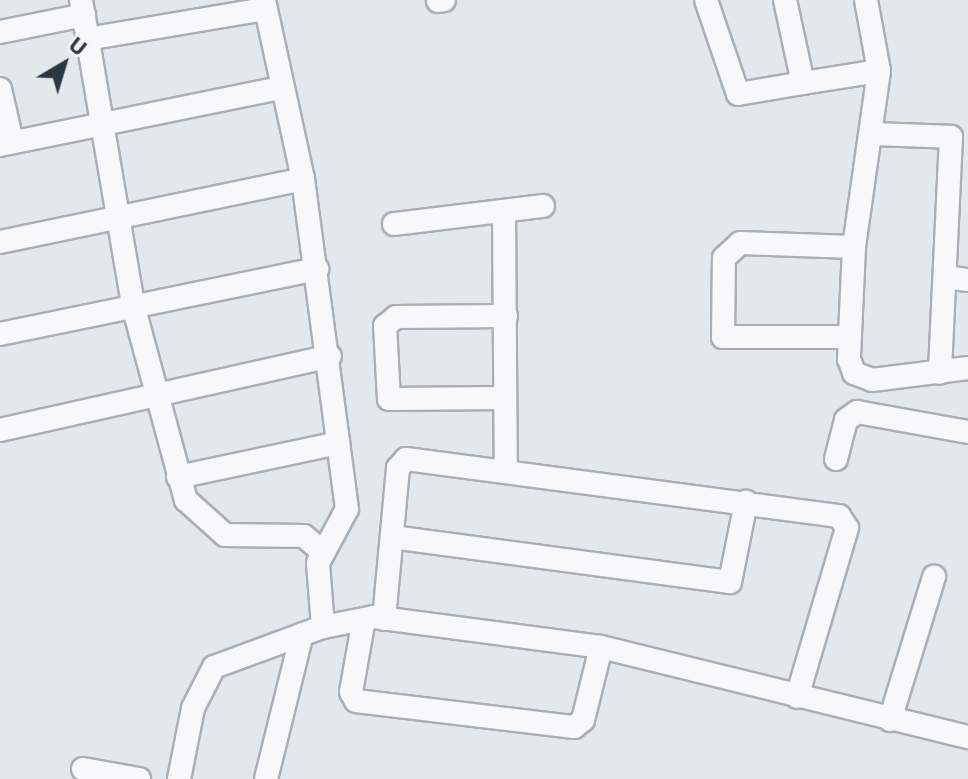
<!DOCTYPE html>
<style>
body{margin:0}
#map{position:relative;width:968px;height:779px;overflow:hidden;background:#e3e8ec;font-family:"Exo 2",sans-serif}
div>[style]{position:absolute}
.roads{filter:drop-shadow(2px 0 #a8afb7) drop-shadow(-2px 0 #a8afb7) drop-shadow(0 2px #a8afb7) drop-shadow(0 -2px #a8afb7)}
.street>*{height:22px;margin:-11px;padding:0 11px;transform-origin:11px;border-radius:11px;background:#f7f8fa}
span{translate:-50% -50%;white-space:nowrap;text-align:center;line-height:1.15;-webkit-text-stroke:7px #f3f6f9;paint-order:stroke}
.north{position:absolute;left:24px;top:24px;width:80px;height:80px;-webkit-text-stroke:6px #f3f6f9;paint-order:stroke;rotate:38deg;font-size:22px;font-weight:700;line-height:32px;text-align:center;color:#2a3745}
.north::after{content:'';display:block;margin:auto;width:28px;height:36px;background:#2a3745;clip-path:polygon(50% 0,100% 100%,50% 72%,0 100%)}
</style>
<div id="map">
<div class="roads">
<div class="street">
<div style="left:81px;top:0;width:314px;rotate:80.3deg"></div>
<div style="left:134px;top:309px;width:198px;rotate:74.8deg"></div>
<div style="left:186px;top:500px;width:52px;rotate:41.9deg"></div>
<div style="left:225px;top:535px;width:79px;rotate:0.7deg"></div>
<div style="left:304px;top:536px;width:23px;rotate:41deg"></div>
<div style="left:706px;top:0;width:99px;rotate:71.2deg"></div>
<div style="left:738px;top:94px;width:66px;rotate:-9.6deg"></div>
<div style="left:785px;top:0;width:85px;rotate:77.8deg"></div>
<div style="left:803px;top:83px;width:77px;rotate:-9deg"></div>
<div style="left:866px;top:0;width:72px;rotate:79.6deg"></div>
<div style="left:879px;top:71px;width:178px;rotate:98.1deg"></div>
<div style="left:854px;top:247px;width:112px;rotate:92.6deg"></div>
<div style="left:849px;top:359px;width:15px;rotate:70deg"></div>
<div style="left:854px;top:373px;width:19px;rotate:21deg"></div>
<div style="left:872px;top:380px;width:97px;rotate:-7.1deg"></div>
<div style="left:438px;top:1px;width:6px;rotate:-9deg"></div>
<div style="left:0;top:32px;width:86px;rotate:-11.4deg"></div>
<div style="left:87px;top:39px;width:181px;rotate:-9.6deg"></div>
<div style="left:0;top:89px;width:54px;rotate:77.2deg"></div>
<div style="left:871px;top:134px;width:80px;rotate:2.1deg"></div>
<div style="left:951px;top:137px;width:236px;rotate:92.7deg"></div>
<div style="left:0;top:145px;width:287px;rotate:-11.5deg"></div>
<div style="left:504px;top:211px;width:258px;rotate:89.6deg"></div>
<div style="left:394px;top:224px;width:150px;rotate:-6.9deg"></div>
<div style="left:0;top:242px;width:309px;rotate:-11.7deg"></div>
<div style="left:946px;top:277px;width:22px;rotate:8deg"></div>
<div style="left:0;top:334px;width:324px;rotate:-11.6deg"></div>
<div style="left:848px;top:337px;width:125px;rotate:180deg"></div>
<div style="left:723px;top:337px;width:79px;rotate:-89.3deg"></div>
<div style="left:724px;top:258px;width:22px;rotate:-43deg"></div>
<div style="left:740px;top:243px;width:114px;rotate:2deg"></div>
<div style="left:504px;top:398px;width:115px;rotate:179.5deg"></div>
<div style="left:389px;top:399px;width:73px;rotate:-93.1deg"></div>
<div style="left:385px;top:326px;width:14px;rotate:-39deg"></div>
<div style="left:396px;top:317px;width:110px;rotate:-0.5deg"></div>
<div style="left:0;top:430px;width:338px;rotate:-12.6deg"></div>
<div style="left:836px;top:459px;width:40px;rotate:-75.6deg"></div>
<div style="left:846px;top:420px;width:14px;rotate:-36deg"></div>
<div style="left:857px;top:412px;width:113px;rotate:10.2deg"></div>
<div style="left:178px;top:477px;width:164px;rotate:-12deg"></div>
<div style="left:392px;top:537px;width:341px;rotate:7.6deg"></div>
<div style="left:730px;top:582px;width:82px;rotate:-78.7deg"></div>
<div style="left:364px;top:619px;width:74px;rotate:100.1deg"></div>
<div style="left:351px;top:692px;width:10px;rotate:61deg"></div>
<div style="left:356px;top:701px;width:220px;rotate:6.8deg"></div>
<div style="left:574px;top:727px;width:11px;rotate:-38deg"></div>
<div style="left:583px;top:720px;width:75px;rotate:-76.1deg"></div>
<div style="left:384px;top:619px;width:152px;rotate:-84.7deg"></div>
<div style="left:398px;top:468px;width:12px;rotate:-48deg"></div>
<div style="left:406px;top:459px;width:437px;rotate:7.5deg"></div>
<div style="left:839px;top:516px;width:14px;rotate:56deg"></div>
<div style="left:847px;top:528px;width:176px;rotate:106.5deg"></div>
<div style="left:323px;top:627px;width:52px;rotate:-11.1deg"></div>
<div style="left:374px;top:617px;width:229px;rotate:7.5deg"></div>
<div style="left:601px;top:647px;width:378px;rotate:13.8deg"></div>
<div style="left:890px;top:720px;width:150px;rotate:-72.9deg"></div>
<div style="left:83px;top:769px;width:57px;rotate:10.1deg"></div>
<div style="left:179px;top:779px;width:72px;rotate:-78.8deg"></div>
<div style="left:193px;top:708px;width:46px;rotate:-62.9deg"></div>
<div style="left:214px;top:667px;width:116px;rotate:-20.2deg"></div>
<div style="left:323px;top:627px;width:64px;rotate:-94.5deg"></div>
<div style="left:318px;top:563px;width:61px;rotate:-61.8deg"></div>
<div style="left:347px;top:509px;width:333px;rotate:-97.6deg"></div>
<div style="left:303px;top:179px;width:183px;rotate:-102.3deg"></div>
<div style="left:266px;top:779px;width:149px;rotate:-76.1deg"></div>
</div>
</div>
<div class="north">U</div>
</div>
